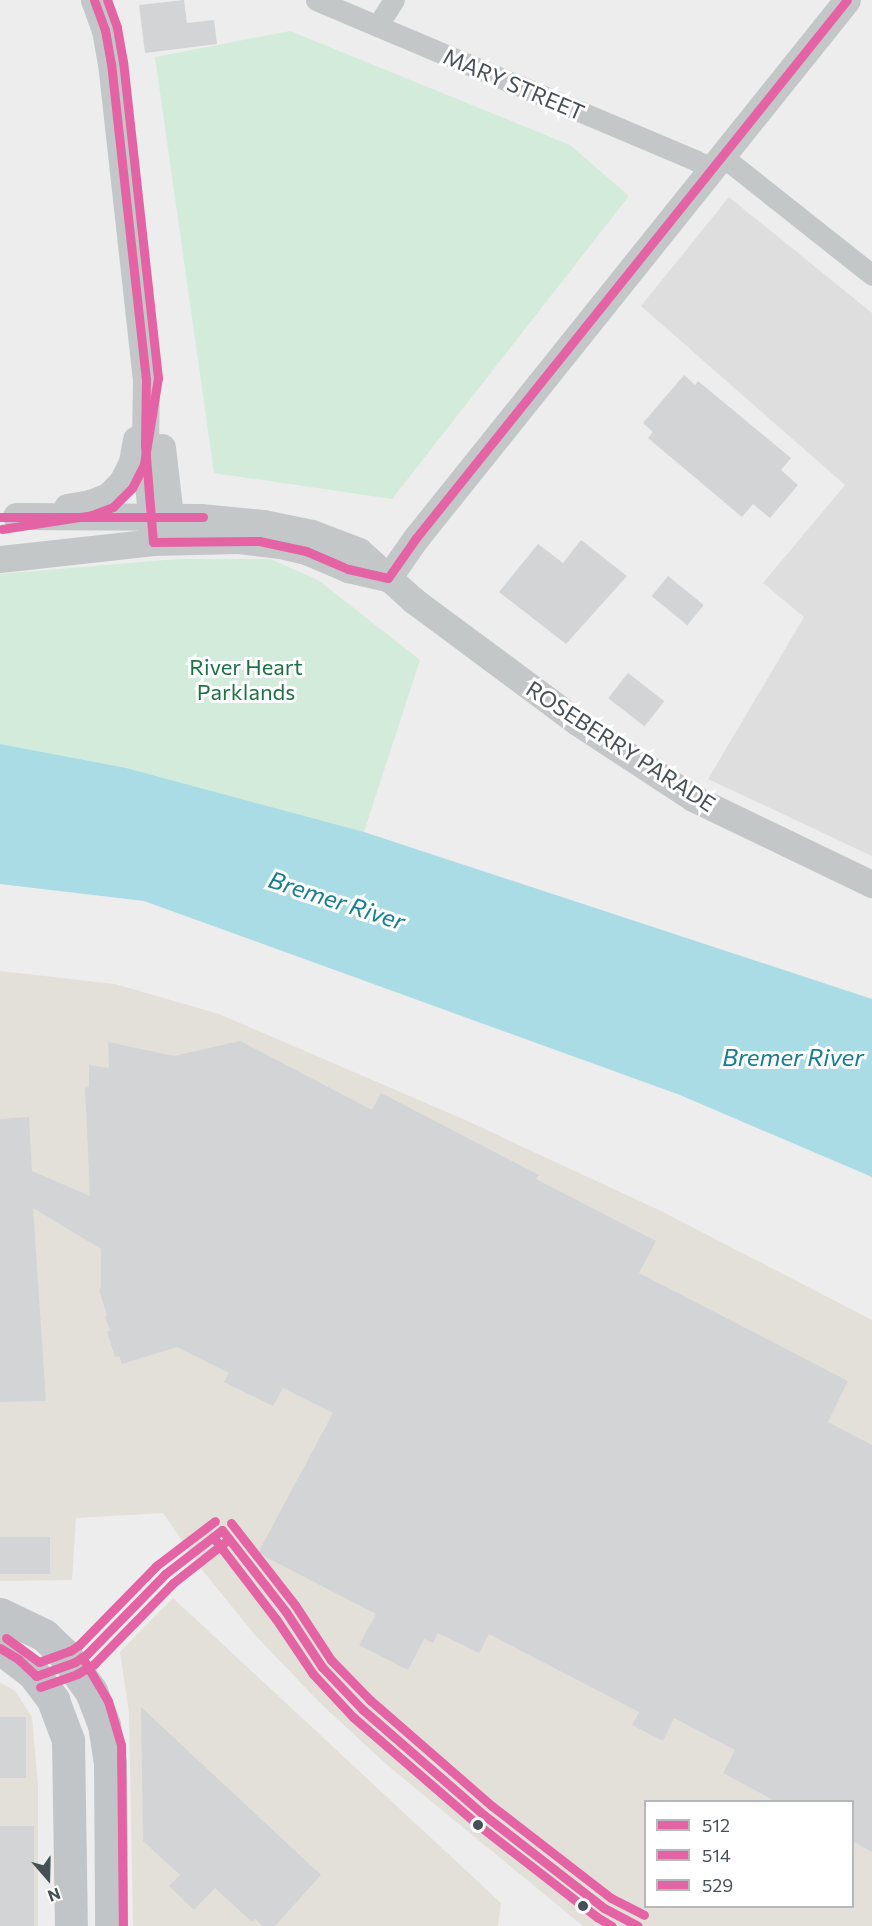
<!DOCTYPE html>
<style>
body{margin:0}
#map{position:relative;width:872px;height:1926px;overflow:hidden;background:#ededed;font-family:Commissioner,sans-serif}
div>[style]{position:absolute}
.commercial>*{inset:0;background:#e3e0da}
.education>*{inset:0;background:#dfdede}
.green>*{inset:0;background:#d3ebdb}
.water>*{inset:0;background:#aadce6}
.building>*{inset:0;background:#d3d4d6;transform-origin:0 0}
.minor>*{height:21px;margin:-10.5px;padding:0 10.5px;transform-origin:10.5px;border-radius:10.5px;background:#c4c7c8}
.tertiary>*{height:27px;margin:-13.5px;padding:0 13.5px;transform-origin:13.5px;border-radius:13.5px;background:#c4c7c8}
.primary>*{height:33px;margin:-16.5px;padding:0 16.5px;transform-origin:16.5px;border-radius:16.5px;background:#c2c5c8}
.bus-1>*{height:9px;margin:-4.5px;padding:0 4.5px;transform-origin:4.5px;border-radius:4.5px;background:#e463a4}
.bus-2>*{height:9px;margin:-4.5px;padding:0 4.5px;transform-origin:4.5px;border-radius:4.5px;background:#e463a4}
.bus-3>*{height:9px;margin:-4.5px;padding:0 4.5px;transform-origin:4.5px;border-radius:4.5px;background:#e463a4}
.dots>*{width:16px;height:16px;translate:-50% -50%;box-sizing:border-box;border:3px solid #fff;border-radius:50%}
span{translate:-50% -50%;white-space:nowrap;text-align:center;line-height:1.15;-webkit-text-stroke:6px #fff;paint-order:stroke}
.street-label{font-size:22px;color:#465057}
.park-label{font-size:22px;color:#1e7144}
.water-label{font-size:24px;color:#187d91;font-style:italic}
.legend{position:absolute;left:644px;top:1800px;width:210px;height:108px;box-sizing:border-box;background:#fff;border:2px solid #b5b9bc;margin:0;padding:8px 10px;list-style:none;font-size:18px;color:#465057}
.legend li{display:flex;align-items:center;gap:12px;height:30px}
.legend b{width:30px;border:2px solid #b5b9bc}
.north{position:absolute;left:18px;top:1848px;width:60px;height:60px;-webkit-text-stroke:4px #fff;paint-order:stroke;rotate:160deg;font-size:16px;font-weight:700;line-height:24px;text-align:center;color:#465057}
.north::after{content:'';display:block;margin:auto;width:21px;height:27px;background:#465057;clip-path:polygon(50% 0,100% 100%,50% 72%,0 100%)}
</style>
<div id="map">
<div class="commercial">
<div style="clip-path:polygon(evenodd,0 971px,115px 984px,219px 1014px,463px 1119px,663px 1212px,872px 1320px,872px 1926px,583px 1926px,387px 1765px,319px 1702px,255px 1635px,203px 1571px,163px 1513px,76px 1518px,72px 1580px,0 1581px,0 971px,646px 1802px,852px 1802px,852px 1906px,646px 1906px,646px 1802px)"></div>
<div style="clip-path:polygon(173px 1598px,501px 1903px,498px 1926px,133px 1926px,129px 1713px,120px 1652px)"></div>
<div style="clip-path:polygon(0 1682px,15px 1691px,32px 1717px,38px 1785px,38px 1926px,0 1926px)"></div>
</div>
<div class="education">
<div style="clip-path:polygon(729px 197px,872px 313px,872px 856px,708px 779px,804px 617px,763px 583px,845px 485px,641px 306px)"></div>
</div>
<div class="green">
<div style="clip-path:polygon(290px 31px,570px 145px,629px 196px,392px 499px,214px 473px,155px 57px)"></div>
<div style="clip-path:polygon(177px 559px,270px 559px,318px 580px,420px 660px,364px 832px,65px 757px,0 744px,0 574px)"></div>
</div>
<div class="water">
<div style="clip-path:polygon(0 744px,126px 768px,364px 832px,872px 999px,872px 1177px,680px 1095px,144px 901px,0 884px)"></div>
</div>
<div class="building">
<div style="clip-path:polygon(184px 0,187px 23px,214px 20px,217px 44px,145px 53px,139px 5px)"></div>
<div style="clip-path:polygon(684px 375px,695px 385px,698px 381px,791px 458px,781px 470px,798px 485px,770px 518px,753px 504px,742px 517px,648px 438px,653px 432px,643px 423px)"></div>
<div style="clip-path:polygon(581px 540px,627px 576px,566px 644px,499px 592px,538px 544px,563px 563px)"></div>
<div style="left:668px;top:576px;width:46px;height:26px;rotate:39deg"></div>
<div style="left:628px;top:673px;width:46px;height:32px;rotate:38deg"></div>
<div style="clip-path:polygon(240px 1041px,372px 1110px,381px 1093px,539px 1175px,536px 1179px,656px 1241px,639px 1273px,848px 1381px,828px 1422px,872px 1445px,872px 1852px,852px 1841px,852px 1802px,777px 1802px,723px 1773px,735px 1750px,674px 1718px,663px 1741px,632px 1725px,639px 1712px,489px 1634px,479px 1653px,438px 1633px,433px 1643px,424px 1639px,408px 1670px,359px 1645px,376px 1614px,258px 1553px,333px 1413px,283px 1388px,273px 1406px,224px 1382px,229px 1373px,177px 1347px,122px 1364px,119px 1356px,115px 1357px,107px 1332px,110px 1330px,105px 1317px,107px 1316px,99px 1289px,101px 1288px,101px 1249px,33px 1208px,46px 1401px,0 1402px,0 1119px,29px 1117px,32px 1171px,90px 1196px,85px 1088px,89px 1087px,89px 1065px,109px 1068px,108px 1042px,174px 1056px)"></div>
<div style="left:0;top:1537px;width:50px;height:37px"></div>
<div style="clip-path:polygon(141px 1707px,321px 1875px,275px 1926px,263px 1926px,255px 1919px,252px 1922px,215px 1888px,194px 1910px,169px 1886px,180px 1875px,143px 1841px)"></div>
<div style="left:0;top:1717px;width:26px;height:61px"></div>
<div style="left:0;top:1826px;width:34px;height:100px"></div>
</div>
<div class="minor">
<div style="left:316px;top:0;width:411px;rotate:22.9deg"></div>
<div style="left:695px;top:160px;width:18px;rotate:29deg"></div>
<div style="left:377px;top:26px;width:31px;rotate:-57deg"></div>
<div style="left:722px;top:156px;width:191px;rotate:38.4deg"></div>
</div>
<div class="tertiary">
<div style="left:94px;top:0;width:32px;rotate:70deg"></div>
<div style="left:105px;top:30px;width:34px;rotate:80deg"></div>
<div style="left:111px;top:63px;width:318px;rotate:83.7deg"></div>
<div style="left:146px;top:379px;width:66px;rotate:90.9deg"></div>
<div style="left:145px;top:445px;width:97px;rotate:85.3deg"></div>
<div style="left:162px;top:447px;width:88px;rotate:83.4deg"></div>
<div style="left:67px;top:507px;width:23px;rotate:-10deg"></div>
<div style="left:90px;top:503px;width:19px;rotate:-21deg"></div>
<div style="left:108px;top:496px;width:20px;rotate:-45deg"></div>
<div style="left:122px;top:482px;width:22px;rotate:-63deg"></div>
<div style="left:132px;top:462px;width:23px;rotate:-80deg"></div>
<div style="left:16px;top:516px;width:184px;rotate:0.3deg"></div>
<div style="left:200px;top:517px;width:63px;rotate:5.4deg"></div>
<div style="left:263px;top:523px;width:50px;rotate:11.5deg"></div>
<div style="left:312px;top:533px;width:50px;rotate:21deg"></div>
<div style="left:359px;top:551px;width:73px;rotate:42.2deg"></div>
<div style="left:413px;top:600px;width:204px;rotate:36.6deg"></div>
<div style="left:577px;top:722px;width:139px;rotate:33.2deg"></div>
<div style="left:693px;top:798px;width:199px;rotate:25.7deg"></div>
<div style="left:0;top:559px;width:154px;rotate:-6.3deg"></div>
<div style="left:153px;top:542px;width:85px;rotate:-1.3deg"></div>
<div style="left:238px;top:540px;width:42px;rotate:6.8deg"></div>
<div style="left:280px;top:545px;width:27px;rotate:13deg"></div>
<div style="left:306px;top:551px;width:46px;rotate:23.2deg"></div>
<div style="left:348px;top:569px;width:40px;rotate:13deg"></div>
<div style="left:388px;top:578px;width:49px;rotate:-55deg"></div>
<div style="left:416px;top:538px;width:689px;rotate:-51.3deg"></div>
</div>
<div class="primary">
<div style="left:0;top:1614px;width:49px;rotate:25.5deg"></div>
<div style="left:44px;top:1635px;width:28px;rotate:44deg"></div>
<div style="left:64px;top:1654px;width:46px;rotate:53.9deg"></div>
<div style="left:91px;top:1691px;width:36px;rotate:69deg"></div>
<div style="left:104px;top:1725px;width:38px;rotate:81deg"></div>
<div style="left:110px;top:1763px;width:163px;rotate:89.6deg"></div>
<div style="left:0;top:1648px;width:41px;rotate:37.1deg"></div>
<div style="left:33px;top:1673px;width:34px;rotate:53deg"></div>
<div style="left:53px;top:1700px;width:43px;rotate:69.4deg"></div>
<div style="left:68px;top:1740px;width:186px;rotate:89.1deg"></div>
</div>
<div class="bus-1">
<div style="left:94px;top:0;width:32px;rotate:70deg"></div>
<div style="left:105px;top:30px;width:34px;rotate:80deg"></div>
<div style="left:111px;top:63px;width:318px;rotate:83.7deg"></div>
<div style="left:146px;top:379px;width:66px;rotate:90.9deg"></div>
<div style="left:145px;top:445px;width:97px;rotate:85.3deg"></div>
<div style="left:153px;top:542px;width:106px;rotate:-0.5deg"></div>
<div style="left:259px;top:541px;width:48px;rotate:12deg"></div>
<div style="left:306px;top:551px;width:46px;rotate:23.2deg"></div>
<div style="left:348px;top:569px;width:41px;rotate:12.7deg"></div>
<div style="left:0;top:517px;width:203px"></div>
<div style="left:388px;top:578px;width:49px;rotate:-55deg"></div>
<div style="left:416px;top:538px;width:689px;rotate:-51.3deg"></div>
<div style="left:0;top:1648px;width:21px;rotate:31deg"></div>
<div style="left:18px;top:1659px;width:25px;rotate:43deg"></div>
<div style="left:36px;top:1676px;width:41px;rotate:-19.7deg"></div>
<div style="left:75px;top:1662px;width:14px;rotate:-34deg"></div>
<div style="left:87px;top:1654px;width:112px;rotate:-45.7deg"></div>
<div style="left:165px;top:1574px;width:72px;rotate:-37.7deg"></div>
<div style="left:222px;top:1530px;width:104px;rotate:52deg"></div>
<div style="left:286px;top:1612px;width:66px;rotate:56.8deg"></div>
<div style="left:322px;top:1667px;width:58px;rotate:46.4deg"></div>
<div style="left:362px;top:1709px;width:162px;rotate:41deg"></div>
<div style="left:484px;top:1815px;width:152px;rotate:37.8deg"></div>
<div style="left:604px;top:1908px;width:38px;rotate:28deg"></div>
</div>
<div class="bus-2">
<div style="left:2px;top:529px;width:91px;rotate:-8.8deg"></div>
<div style="left:92px;top:515px;width:22px;rotate:-21deg"></div>
<div style="left:113px;top:507px;width:27px;rotate:-45deg"></div>
<div style="left:132px;top:488px;width:27px;rotate:-63deg"></div>
<div style="left:144px;top:464px;width:87px;rotate:-80.8deg"></div>
<div style="left:158px;top:378px;width:318px;rotate:-96.3deg"></div>
<div style="left:123px;top:62px;width:36px;rotate:-100deg"></div>
<div style="left:117px;top:27px;width:29px;rotate:-110deg"></div>
<div style="left:213px;top:1537px;width:103px;rotate:52.5deg"></div>
<div style="left:276px;top:1619px;width:66px;rotate:56.1deg"></div>
<div style="left:313px;top:1674px;width:59px;rotate:47.1deg"></div>
<div style="left:353px;top:1717px;width:164px;rotate:40.8deg"></div>
<div style="left:477px;top:1824px;width:152px;rotate:37.8deg"></div>
<div style="left:597px;top:1917px;width:17px;rotate:31deg"></div>
<div style="left:40px;top:1687px;width:39px;rotate:-19deg"></div>
<div style="left:77px;top:1674px;width:20px;rotate:-30deg"></div>
<div style="left:94px;top:1664px;width:113px;rotate:-45.7deg"></div>
<div style="left:173px;top:1583px;width:71px;rotate:-38.2deg"></div>
</div>
<div class="bus-3">
<div style="left:231px;top:1523px;width:104px;rotate:52deg"></div>
<div style="left:295px;top:1605px;width:66px;rotate:56.8deg"></div>
<div style="left:331px;top:1660px;width:56px;rotate:45.7deg"></div>
<div style="left:370px;top:1700px;width:162px;rotate:41deg"></div>
<div style="left:492px;top:1806px;width:150px;rotate:37.7deg"></div>
<div style="left:611px;top:1898px;width:37px;rotate:27deg"></div>
<div style="left:6px;top:1638px;width:41px;rotate:36deg"></div>
<div style="left:39px;top:1662px;width:33px;rotate:-20deg"></div>
<div style="left:70px;top:1651px;width:11px;rotate:-34deg"></div>
<div style="left:79px;top:1645px;width:110px;rotate:-45.7deg"></div>
<div style="left:156px;top:1566px;width:74px;rotate:-37.3deg"></div>
<div style="left:82px;top:1657px;width:51px;rotate:59.4deg"></div>
<div style="left:108px;top:1701px;width:46px;rotate:73.5deg"></div>
<div style="left:121px;top:1745px;width:181px;rotate:89.4deg"></div>
</div>
<div class="dots">
<div style="left:478px;top:1825px;background:#465057"></div>
<div style="left:583px;top:1906px;background:#465057"></div>
</div>
<div class="street-label">
<span style="left:514px;top:84px;rotate:23deg">MARY STREET</span>
<span style="left:621px;top:746px;rotate:33deg">ROSEBERRY PARADE</span>
</div>
<div class="park-label">
<span style="left:246px;top:679px">River Heart<br>Parklands</span>
</div>
<div class="water-label">
<span style="left:337px;top:900px;rotate:18deg">Bremer River</span>
<span style="left:793px;top:1057px">Bremer River</span>
</div>
<ul class="legend">
<li><b style="height:8px;background:#e463a4"></b>512</li>
<li><b style="height:8px;background:#e463a4"></b>514</li>
<li><b style="height:8px;background:#e463a4"></b>529</li>
</ul>
<div class="north">N</div>
</div>
